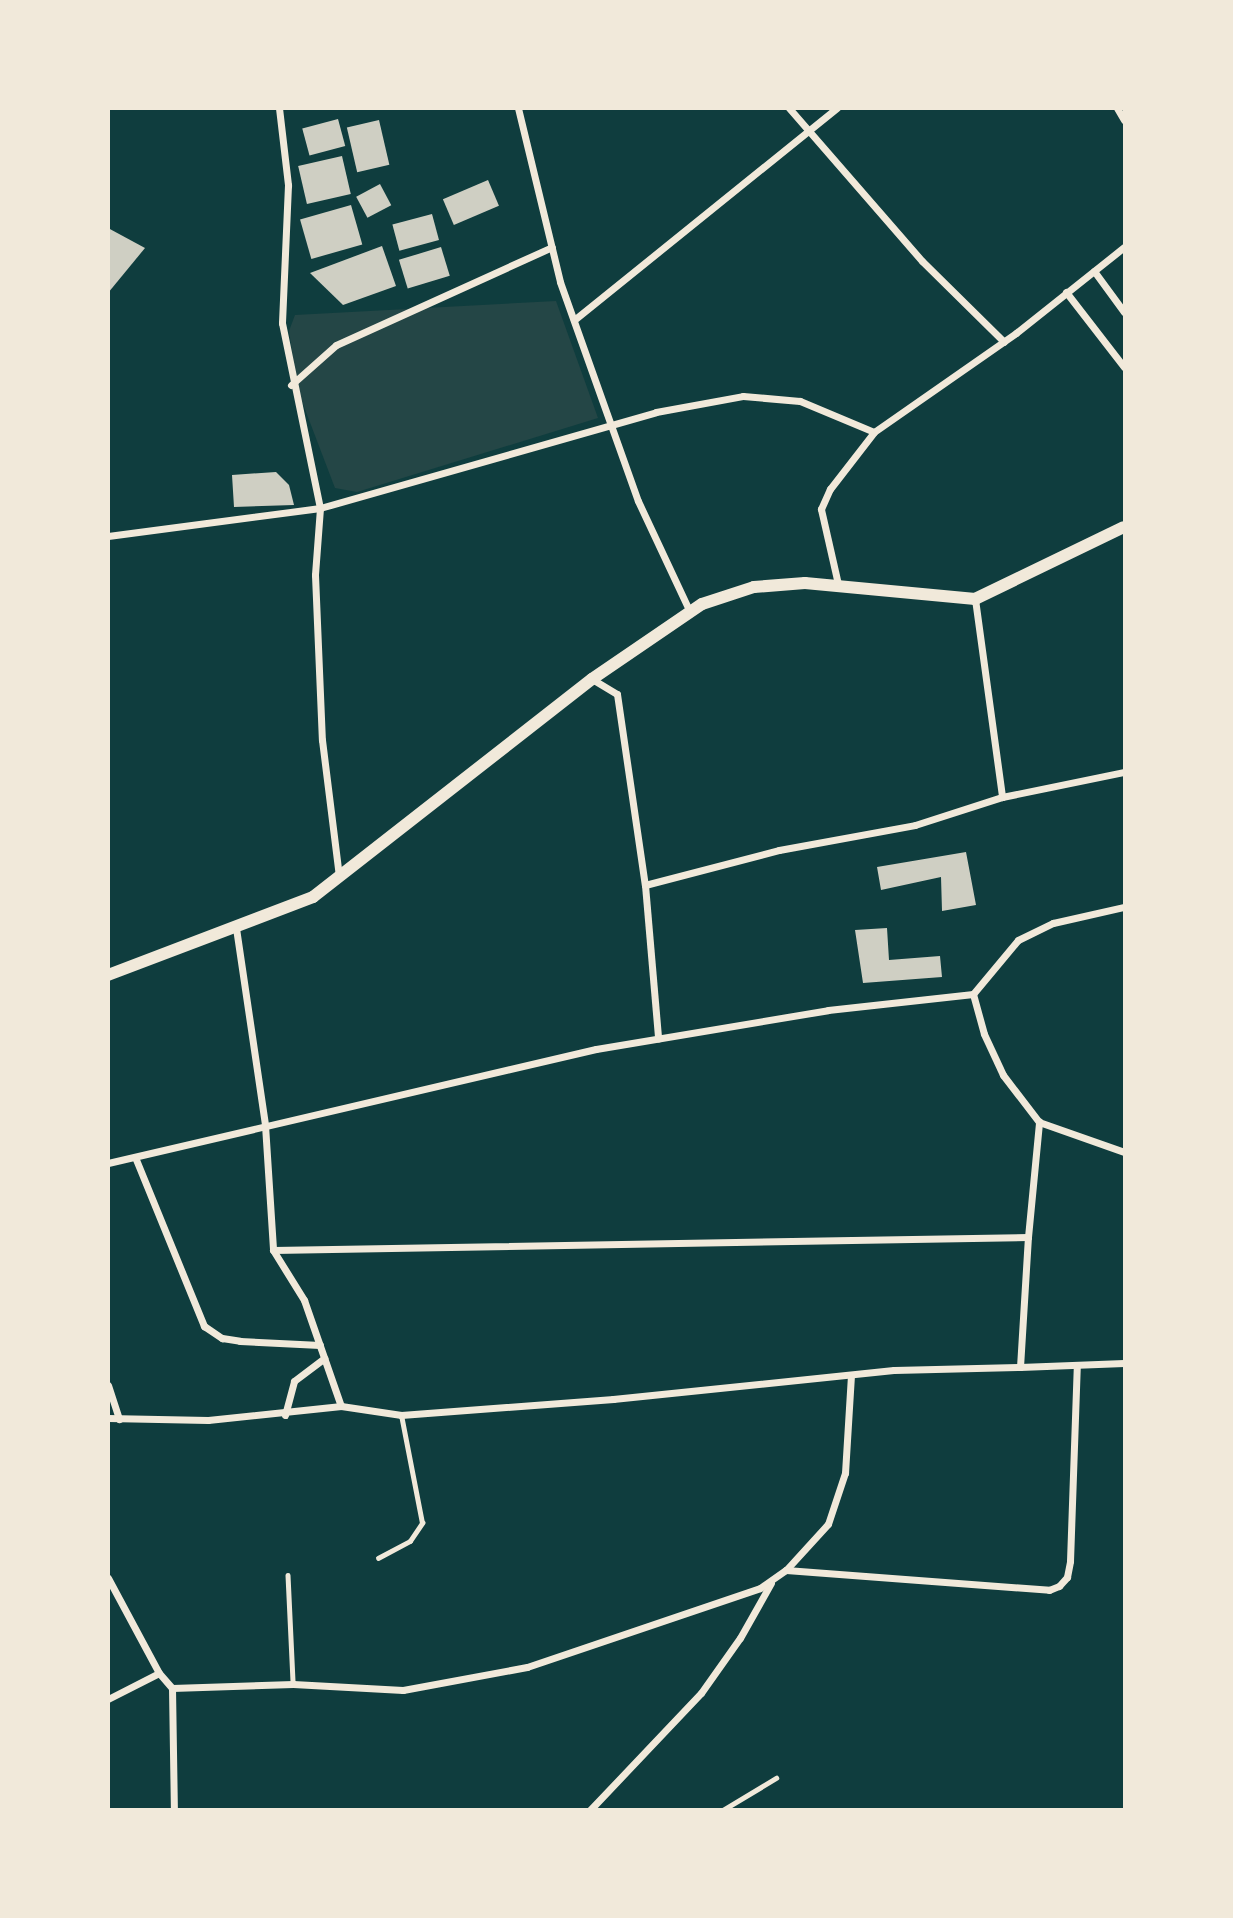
<!DOCTYPE html>
<style>
body{margin:0}
#map{position:relative;width:1233px;height:1918px;overflow:hidden;background:#0f3d3e;font-family:"DejaVu Sans",sans-serif}
div>[style]{position:absolute}
.green>*{inset:0;background:#244646}
.building>*{inset:0;background:#cfcfc3;transform-origin:0 0}
.service>*{height:4.5px;margin:-2.25px;padding:0 2.25px;transform-origin:2.25px;border-radius:2.25px;background:#f1e9da}
.minor>*{height:7px;margin:-3.5px;padding:0 3.5px;transform-origin:3.5px;border-radius:3.5px;background:#f1e9da}
.secondary>*{height:12px;margin:-6px;padding:0 6px;transform-origin:6px;border-radius:6px;background:#f1e9da}
span{translate:-50% -50%;white-space:nowrap;text-align:center;line-height:1.15;-webkit-text-stroke:7px #f1e9da;paint-order:stroke}
.frame{position:absolute;inset:0;border:110px solid #f1e9da;pointer-events:none}
</style>
<div id="map">
<div class="green">
<div style="clip-path:polygon(556px 301px,598px 418px,357px 492px,335px 488px,298px 391px,289px 331px,295px 315px)"></div>
</div>
<div class="building">
<div style="left:338px;top:119px;width:28px;height:37px;rotate:75deg"></div>
<div style="left:379px;top:120px;width:46px;height:33px;rotate:77deg"></div>
<div style="left:342px;top:156px;width:39px;height:45px;rotate:77deg"></div>
<div style="left:488px;top:180px;width:28px;height:49px;rotate:67deg"></div>
<div style="left:380px;top:184px;width:24px;height:27px;rotate:62deg"></div>
<div style="left:351px;top:205px;width:41px;height:53px;rotate:74deg"></div>
<div style="left:432px;top:214px;width:27px;height:41px;rotate:75deg"></div>
<div style="clip-path:polygon(108px 228px,145px 248px,108px 293px)"></div>
<div style="clip-path:polygon(382px 246px,396px 286px,343px 305px,310px 273px)"></div>
<div style="left:441px;top:247px;width:30px;height:44px;rotate:73deg"></div>
<div style="clip-path:polygon(276px 472px,289px 485px,294px 505px,234px 507px,232px 475px)"></div>
<div style="clip-path:polygon(966px 852px,976px 905px,942px 911px,941px 877px,881px 890px,877px 867px)"></div>
<div style="clip-path:polygon(887px 928px,889px 960px,940px 956px,942px 977px,863px 983px,855px 930px)"></div>
</div>
<div class="service">
<div style="left:378px;top:1558px;width:36px;rotate:-28deg"></div>
<div style="left:410px;top:1541px;width:22px;rotate:-56deg"></div>
<div style="left:422px;top:1523px;width:110px;rotate:-101deg"></div>
<div style="left:288px;top:1575px;width:108px;rotate:87.3deg"></div>
<div style="left:723px;top:1810px;width:62px;rotate:-31.1deg"></div>
</div>
<div class="minor">
<div style="left:279px;top:108px;width:78px;rotate:83.3deg"></div>
<div style="left:288px;top:185px;width:138px;rotate:92.5deg"></div>
<div style="left:282px;top:323px;width:189px;rotate:78.4deg"></div>
<div style="left:320px;top:508px;width:349px;rotate:-15.9deg"></div>
<div style="left:656px;top:412px;width:88px;rotate:-10.4deg"></div>
<div style="left:743px;top:396px;width:57px;rotate:5deg"></div>
<div style="left:800px;top:401px;width:80px;rotate:22.7deg"></div>
<div style="left:874px;top:432px;width:173px;rotate:-34.9deg"></div>
<div style="left:1016px;top:333px;width:138px;rotate:-38.5deg"></div>
<div style="left:518px;top:108px;width:179px;rotate:76.4deg"></div>
<div style="left:560px;top:282px;width:232px;rotate:70.4deg"></div>
<div style="left:638px;top:501px;width:123px;rotate:64.9deg"></div>
<div style="left:789px;top:108px;width:203px;rotate:49deg"></div>
<div style="left:922px;top:261px;width:115px;rotate:44.6deg"></div>
<div style="left:1117px;top:108px;width:14px;rotate:60deg"></div>
<div style="left:1094px;top:271px;width:51px;rotate:53.8deg"></div>
<div style="left:1066px;top:292px;width:95px;rotate:52.3deg"></div>
<div style="left:574px;top:320px;width:338px;rotate:-38.9deg"></div>
<div style="left:291px;top:385px;width:60px;rotate:-41.6deg"></div>
<div style="left:336px;top:345px;width:237px;rotate:-24.4deg"></div>
<div style="left:108px;top:536px;width:214px;rotate:-7.5deg"></div>
<div style="left:320px;top:508px;width:67px;rotate:94.3deg"></div>
<div style="left:315px;top:575px;width:165px;rotate:87.6deg"></div>
<div style="left:322px;top:740px;width:138px;rotate:82.9deg"></div>
<div style="left:838px;top:584px;width:77px;rotate:-102.8deg"></div>
<div style="left:821px;top:509px;width:22px;rotate:-66deg"></div>
<div style="left:830px;top:489px;width:72px;rotate:-52.3deg"></div>
<div style="left:975px;top:599px;width:200px;rotate:82.2deg"></div>
<div style="left:592px;top:679px;width:29px;rotate:31deg"></div>
<div style="left:617px;top:694px;width:193px;rotate:81.7deg"></div>
<div style="left:645px;top:885px;width:154px;rotate:85.1deg"></div>
<div style="left:645px;top:885px;width:138px;rotate:-14.6deg"></div>
<div style="left:779px;top:850px;width:138px;rotate:-10.4deg"></div>
<div style="left:915px;top:825px;width:91px;rotate:-17.8deg"></div>
<div style="left:1002px;top:797px;width:125px;rotate:-11.6deg"></div>
<div style="left:236px;top:928px;width:199px;rotate:81.6deg"></div>
<div style="left:265px;top:1125px;width:125px;rotate:86.3deg"></div>
<div style="left:973px;top:994px;width:70px;rotate:-50.2deg"></div>
<div style="left:1018px;top:940px;width:39px;rotate:-26deg"></div>
<div style="left:1053px;top:923px;width:73px;rotate:-12.7deg"></div>
<div style="left:135px;top:1157px;width:183px;rotate:67.8deg"></div>
<div style="left:204px;top:1326px;width:22px;rotate:34deg"></div>
<div style="left:222px;top:1338px;width:18px;rotate:9deg"></div>
<div style="left:240px;top:1341px;width:80px;rotate:2.9deg"></div>
<div style="left:108px;top:1163px;width:501px;rotate:-13.15deg"></div>
<div style="left:596px;top:1049px;width:235px;rotate:-9.5deg"></div>
<div style="left:828px;top:1010px;width:146px;rotate:-6.3deg"></div>
<div style="left:973px;top:994px;width:41px;rotate:74.6deg"></div>
<div style="left:984px;top:1034px;width:45px;rotate:65.1deg"></div>
<div style="left:1003px;top:1075px;width:59px;rotate:52.5deg"></div>
<div style="left:1039px;top:1122px;width:90px;rotate:19.4deg"></div>
<div style="left:1028px;top:1237px;width:116px;rotate:-84.5deg"></div>
<div style="left:1020px;top:1367px;width:130px;rotate:-86.5deg"></div>
<div style="left:1028px;top:1237px;width:755px;rotate:179.01deg"></div>
<div style="left:273px;top:1250px;width:59px;rotate:58.2deg"></div>
<div style="left:304px;top:1300px;width:112px;rotate:70.8deg"></div>
<div style="left:341px;top:1406px;width:61px;rotate:8.5deg"></div>
<div style="left:401px;top:1415px;width:213px;rotate:-4.3deg"></div>
<div style="left:613px;top:1399px;width:282px;rotate:-5.9deg"></div>
<div style="left:894px;top:1370px;width:126px;rotate:-1.4deg"></div>
<div style="left:1020px;top:1367px;width:104px;rotate:-2.2deg"></div>
<div style="left:108px;top:1385px;width:36px;rotate:72deg"></div>
<div style="left:285px;top:1415px;width:35px;rotate:-75deg"></div>
<div style="left:294px;top:1381px;width:38px;rotate:-37deg"></div>
<div style="left:108px;top:1418px;width:100px;rotate:1.1deg"></div>
<div style="left:208px;top:1420px;width:134px;rotate:-6deg"></div>
<div style="left:786px;top:1570px;width:264px;rotate:4.3deg"></div>
<div style="left:1049px;top:1590px;width:11px;rotate:-22deg"></div>
<div style="left:1059px;top:1586px;width:12px;rotate:-48deg"></div>
<div style="left:1067px;top:1577px;width:16px;rotate:-79deg"></div>
<div style="left:1070px;top:1561px;width:196px;rotate:-88deg"></div>
<div style="left:108px;top:1578px;width:108px;rotate:61.8deg"></div>
<div style="left:159px;top:1673px;width:20px;rotate:49deg"></div>
<div style="left:172px;top:1688px;width:121px;rotate:-1.9deg"></div>
<div style="left:293px;top:1684px;width:110px;rotate:3.1deg"></div>
<div style="left:403px;top:1690px;width:126px;rotate:-10.5deg"></div>
<div style="left:527px;top:1667px;width:246px;rotate:-18.7deg"></div>
<div style="left:760px;top:1588px;width:32px;rotate:-35deg"></div>
<div style="left:786px;top:1570px;width:62px;rotate:-47.6deg"></div>
<div style="left:828px;top:1524px;width:54px;rotate:-71.6deg"></div>
<div style="left:845px;top:1473px;width:98px;rotate:-86.5deg"></div>
<div style="left:172px;top:1688px;width:122px;rotate:89.1deg"></div>
<div style="left:108px;top:1699px;width:57px;rotate:-27deg"></div>
<div style="left:590px;top:1810px;width:161px;rotate:-46.5deg"></div>
<div style="left:701px;top:1693px;width:67px;rotate:-54.7deg"></div>
<div style="left:740px;top:1638px;width:63px;rotate:-60.6deg"></div>
</div>
<div class="secondary">
<div style="left:108px;top:975px;width:219px;rotate:-20.8deg"></div>
<div style="left:313px;top:897px;width:354px;rotate:-38deg"></div>
<div style="left:592px;top:679px;width:133px;rotate:-34.3deg"></div>
<div style="left:702px;top:604px;width:55px;rotate:-18.1deg"></div>
<div style="left:754px;top:587px;width:51px;rotate:-4.5deg"></div>
<div style="left:805px;top:583px;width:171px;rotate:5.4deg"></div>
<div style="left:975px;top:599px;width:165px;rotate:-25.8deg"></div>
</div>
<div class="frame"></div>
</div>
